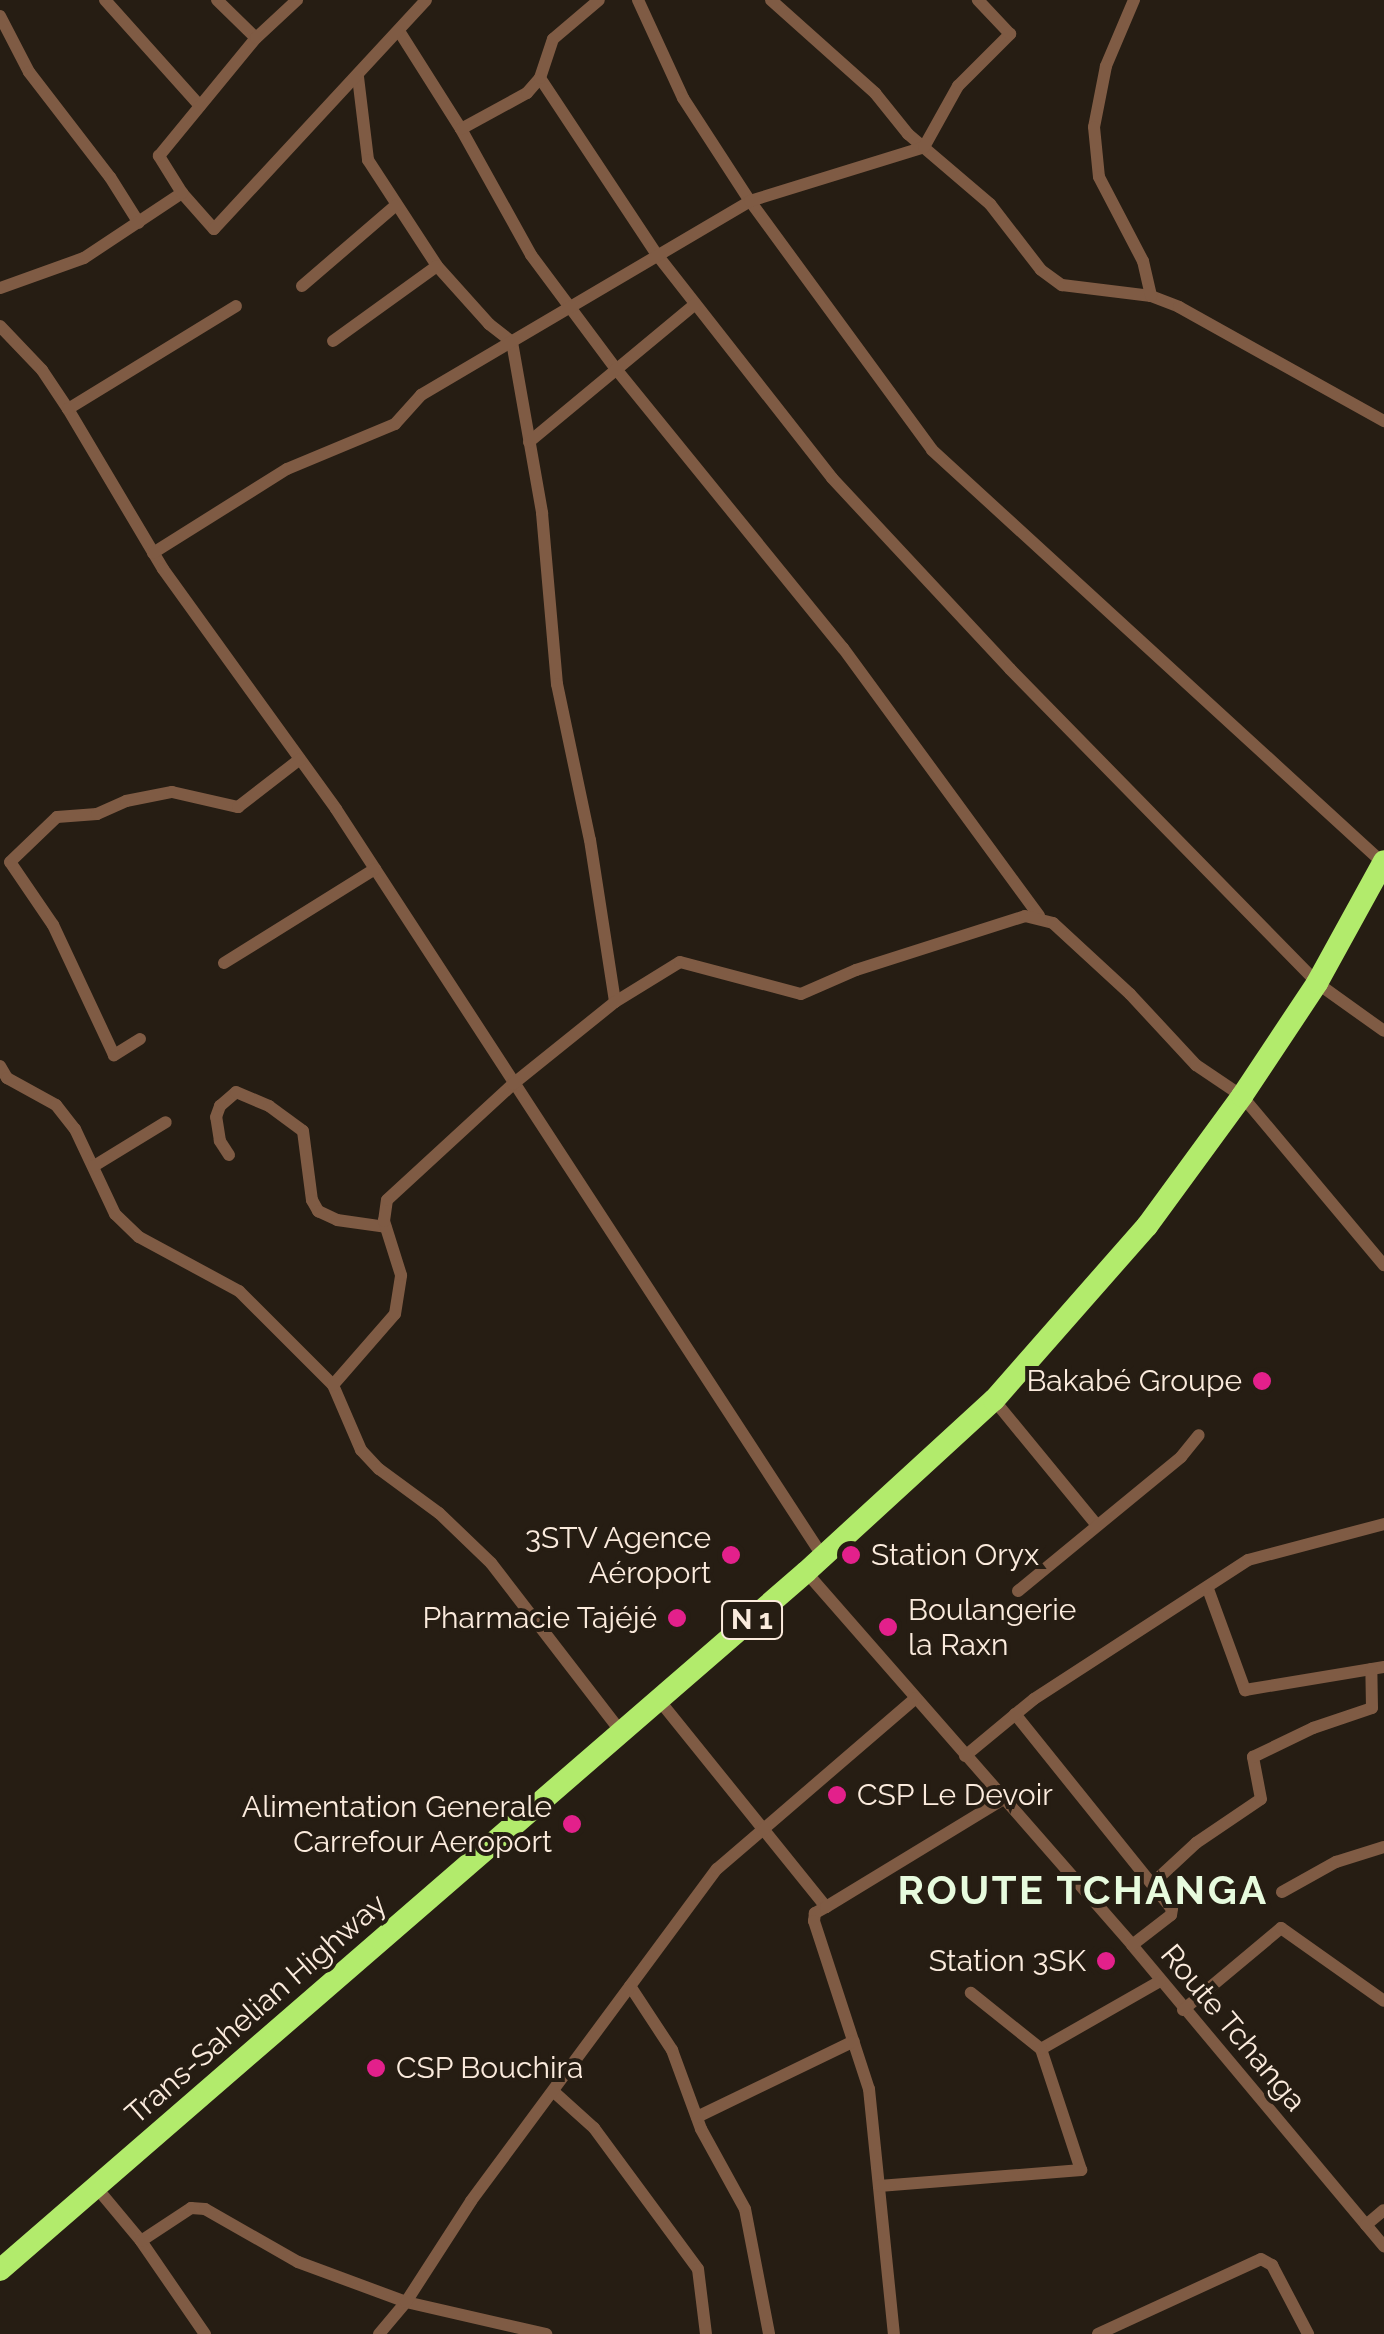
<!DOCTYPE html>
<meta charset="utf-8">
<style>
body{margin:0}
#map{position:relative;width:1384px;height:2334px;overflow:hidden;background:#261d13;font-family:Raleway,sans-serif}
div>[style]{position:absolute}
.minor>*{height:12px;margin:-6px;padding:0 6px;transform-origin:6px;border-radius:6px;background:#7f5b44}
.trunk>*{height:22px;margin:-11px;padding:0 11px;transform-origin:11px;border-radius:11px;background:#b2eb6c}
.dots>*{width:28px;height:28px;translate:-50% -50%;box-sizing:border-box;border:5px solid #261d13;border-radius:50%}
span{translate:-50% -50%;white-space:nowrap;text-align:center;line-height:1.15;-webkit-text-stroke:8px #261d13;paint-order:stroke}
.shield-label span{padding:2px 8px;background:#261d13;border:2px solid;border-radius:8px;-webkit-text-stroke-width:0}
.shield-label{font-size:28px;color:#fbebdd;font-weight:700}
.poi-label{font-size:30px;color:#fbebdd}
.right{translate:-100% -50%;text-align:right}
.left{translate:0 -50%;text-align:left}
.street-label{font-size:30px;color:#fbebdd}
.district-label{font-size:40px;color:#e7fbde;font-weight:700;letter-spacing:2.5px}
</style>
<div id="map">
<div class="minor">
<div style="left:105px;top:0;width:142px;rotate:48.1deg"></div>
<div style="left:217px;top:0;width:54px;rotate:44.3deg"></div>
<div style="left:638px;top:0;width:108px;rotate:65.3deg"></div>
<div style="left:683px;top:98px;width:123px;rotate:57deg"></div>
<div style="left:750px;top:201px;width:308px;rotate:53.8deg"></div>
<div style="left:932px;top:450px;width:612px;rotate:42.48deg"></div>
<div style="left:771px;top:0;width:140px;rotate:41.8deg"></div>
<div style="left:875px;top:93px;width:53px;rotate:51.2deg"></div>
<div style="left:908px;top:134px;width:108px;rotate:40.5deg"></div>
<div style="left:990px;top:204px;width:83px;rotate:52.3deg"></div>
<div style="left:1041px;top:270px;width:26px;rotate:36deg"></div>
<div style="left:1062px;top:285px;width:90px;rotate:7deg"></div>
<div style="left:1151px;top:296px;width:30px;rotate:21deg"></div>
<div style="left:1179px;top:307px;width:235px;rotate:29.1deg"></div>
<div style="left:1134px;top:0;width:72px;rotate:113deg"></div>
<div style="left:1106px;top:66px;width:62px;rotate:101.1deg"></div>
<div style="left:1094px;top:127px;width:50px;rotate:84.3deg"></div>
<div style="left:1099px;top:177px;width:95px;rotate:62.4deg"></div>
<div style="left:1143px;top:261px;width:36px;rotate:77deg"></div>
<div style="left:0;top:16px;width:63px;rotate:62.6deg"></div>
<div style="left:29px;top:72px;width:133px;rotate:52.4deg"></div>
<div style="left:110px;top:177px;width:54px;rotate:57.8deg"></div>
<div style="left:399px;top:31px;width:116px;rotate:57.7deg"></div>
<div style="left:461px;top:129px;width:144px;rotate:60.9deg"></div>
<div style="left:531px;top:255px;width:142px;rotate:53.3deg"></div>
<div style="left:616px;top:369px;width:360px;rotate:50.9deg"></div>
<div style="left:843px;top:648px;width:332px;rotate:53.8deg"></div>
<div style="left:358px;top:77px;width:84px;rotate:83.1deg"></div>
<div style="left:368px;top:160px;width:126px;rotate:56.9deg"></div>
<div style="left:437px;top:266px;width:78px;rotate:48.1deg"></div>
<div style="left:489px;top:324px;width:29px;rotate:38deg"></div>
<div style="left:512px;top:342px;width:174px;rotate:80deg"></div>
<div style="left:542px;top:513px;width:172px;rotate:85deg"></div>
<div style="left:557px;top:684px;width:159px;rotate:78.1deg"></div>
<div style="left:590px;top:840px;width:164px;rotate:81.2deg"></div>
<div style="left:540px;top:78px;width:214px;rotate:56.5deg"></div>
<div style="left:658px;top:256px;width:282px;rotate:51.9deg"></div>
<div style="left:832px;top:478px;width:261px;rotate:47deg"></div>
<div style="left:1010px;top:669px;width:439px;rotate:45.6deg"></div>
<div style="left:1317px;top:983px;width:82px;rotate:35.6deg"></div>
<div style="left:461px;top:129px;width:75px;rotate:-28.6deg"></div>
<div style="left:527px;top:93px;width:20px;rotate:-49deg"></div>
<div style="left:540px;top:78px;width:41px;rotate:-71.6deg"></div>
<div style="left:553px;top:39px;width:60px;rotate:-40.3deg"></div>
<div style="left:182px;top:193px;width:48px;rotate:48.4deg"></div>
<div style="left:214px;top:229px;width:312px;rotate:-47.2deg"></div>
<div style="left:302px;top:286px;width:123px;rotate:-40.7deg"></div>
<div style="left:0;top:288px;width:89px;rotate:-19.7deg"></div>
<div style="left:84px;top:258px;width:118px;rotate:-33.6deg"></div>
<div style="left:182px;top:193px;width:44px;rotate:-121.9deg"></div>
<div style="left:159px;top:156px;width:153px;rotate:-50.6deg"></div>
<div style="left:256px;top:38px;width:56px;rotate:-42.8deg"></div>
<div style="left:0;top:326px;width:61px;rotate:46.3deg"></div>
<div style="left:42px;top:370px;width:47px;rotate:56.3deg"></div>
<div style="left:68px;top:409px;width:186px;rotate:59.3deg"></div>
<div style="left:163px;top:569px;width:296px;rotate:54.2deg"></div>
<div style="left:336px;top:809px;width:893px;rotate:56.93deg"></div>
<div style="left:333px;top:341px;width:128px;rotate:-35.8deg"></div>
<div style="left:68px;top:409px;width:197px;rotate:-31.5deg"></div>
<div style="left:529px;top:442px;width:216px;rotate:-39.7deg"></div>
<div style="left:153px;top:553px;width:158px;rotate:-32.1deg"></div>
<div style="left:287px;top:469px;width:117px;rotate:-22.6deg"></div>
<div style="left:395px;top:424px;width:39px;rotate:-48deg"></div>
<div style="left:421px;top:395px;width:382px;rotate:-30.5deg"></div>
<div style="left:750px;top:201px;width:182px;rotate:-17.2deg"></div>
<div style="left:924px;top:147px;width:70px;rotate:-60.9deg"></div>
<div style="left:958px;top:86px;width:74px;rotate:-45deg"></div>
<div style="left:1010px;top:34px;width:47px;rotate:-133.3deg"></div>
<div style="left:224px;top:963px;width:178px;rotate:-31.9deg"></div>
<div style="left:140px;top:1039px;width:31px;rotate:148deg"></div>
<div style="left:114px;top:1055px;width:144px;rotate:-115.1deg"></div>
<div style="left:53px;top:925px;width:76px;rotate:-124.3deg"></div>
<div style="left:10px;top:862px;width:65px;rotate:-43.8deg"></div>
<div style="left:57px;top:817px;width:40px;rotate:-4.3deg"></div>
<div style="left:97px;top:814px;width:32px;rotate:-24deg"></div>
<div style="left:126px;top:801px;width:47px;rotate:-11.1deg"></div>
<div style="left:172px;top:792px;width:68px;rotate:12.8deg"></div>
<div style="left:238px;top:807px;width:78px;rotate:-37.7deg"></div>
<div style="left:0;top:1066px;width:14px;rotate:60deg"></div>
<div style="left:7px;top:1078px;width:56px;rotate:28.9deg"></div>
<div style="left:56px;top:1105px;width:31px;rotate:52deg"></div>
<div style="left:75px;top:1129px;width:94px;rotate:64.8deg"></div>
<div style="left:115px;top:1214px;width:33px;rotate:44deg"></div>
<div style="left:139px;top:1237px;width:114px;rotate:28.4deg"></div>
<div style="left:239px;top:1291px;width:133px;rotate:45deg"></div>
<div style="left:333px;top:1385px;width:71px;rotate:66.7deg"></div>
<div style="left:361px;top:1450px;width:26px;rotate:47deg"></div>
<div style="left:379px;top:1469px;width:74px;rotate:36.3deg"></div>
<div style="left:439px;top:1513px;width:72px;rotate:43.9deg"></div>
<div style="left:491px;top:1563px;width:213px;rotate:52.4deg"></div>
<div style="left:229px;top:1155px;width:17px;rotate:-123deg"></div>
<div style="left:220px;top:1141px;width:24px;rotate:-99deg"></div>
<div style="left:216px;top:1117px;width:12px;rotate:-70deg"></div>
<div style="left:220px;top:1106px;width:21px;rotate:-41deg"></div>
<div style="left:236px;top:1092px;width:36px;rotate:23deg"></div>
<div style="left:269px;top:1106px;width:42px;rotate:36.3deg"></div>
<div style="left:303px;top:1131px;width:70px;rotate:82.6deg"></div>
<div style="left:312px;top:1200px;width:13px;rotate:61deg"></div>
<div style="left:318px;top:1211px;width:21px;rotate:25deg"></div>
<div style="left:337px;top:1220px;width:49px;rotate:8.1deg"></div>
<div style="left:94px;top:1166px;width:84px;rotate:-31.4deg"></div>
<div style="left:333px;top:1385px;width:94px;rotate:-48.9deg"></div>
<div style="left:395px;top:1314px;width:39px;rotate:-81deg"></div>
<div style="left:401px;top:1275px;width:57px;rotate:-107.5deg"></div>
<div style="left:384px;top:1221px;width:21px;rotate:-82deg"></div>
<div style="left:387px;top:1200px;width:171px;rotate:-42.6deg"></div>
<div style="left:513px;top:1084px;width:131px;rotate:-38.8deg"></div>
<div style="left:615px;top:1002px;width:76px;rotate:-31.6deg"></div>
<div style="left:680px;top:962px;width:125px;rotate:14.8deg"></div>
<div style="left:801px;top:994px;width:60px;rotate:-23.6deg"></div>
<div style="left:856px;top:970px;width:177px;rotate:-17.7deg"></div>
<div style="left:1025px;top:916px;width:29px;rotate:14deg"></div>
<div style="left:1053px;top:923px;width:105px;rotate:42.7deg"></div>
<div style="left:1130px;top:994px;width:97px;rotate:47.1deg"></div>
<div style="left:1196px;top:1065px;width:55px;rotate:34deg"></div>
<div style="left:1242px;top:1096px;width:221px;rotate:50deg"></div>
<div style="left:994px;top:1400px;width:161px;rotate:50.6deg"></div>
<div style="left:806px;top:1572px;width:495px;rotate:48.8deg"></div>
<div style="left:1132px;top:1945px;width:393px;rotate:50.1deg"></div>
<div style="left:1208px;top:1589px;width:108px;rotate:69.9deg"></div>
<div style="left:1245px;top:1690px;width:141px;rotate:-9.4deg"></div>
<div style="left:1018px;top:1591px;width:211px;rotate:-39.4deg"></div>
<div style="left:1181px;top:1457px;width:28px;rotate:-51deg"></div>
<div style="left:659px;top:1700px;width:266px;rotate:51.1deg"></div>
<div style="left:826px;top:1907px;width:13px;rotate:151deg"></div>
<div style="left:815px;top:1913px;width:8px;rotate:97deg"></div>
<div style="left:814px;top:1921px;width:177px;rotate:71.9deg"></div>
<div style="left:869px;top:2089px;width:246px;rotate:84.2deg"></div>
<div style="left:1015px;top:1714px;width:250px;rotate:51.2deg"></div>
<div style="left:1172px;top:1909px;width:6px;rotate:99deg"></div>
<div style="left:1171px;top:1915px;width:49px;rotate:142.4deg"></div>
<div style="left:965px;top:1756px;width:89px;rotate:-39.6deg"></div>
<div style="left:1034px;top:1699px;width:255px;rotate:-33deg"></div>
<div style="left:1248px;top:1560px;width:141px;rotate:-14.8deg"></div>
<div style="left:1153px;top:1883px;width:59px;rotate:-42.9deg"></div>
<div style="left:1196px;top:1843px;width:78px;rotate:-34.1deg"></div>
<div style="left:1261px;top:1799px;width:43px;rotate:-100.8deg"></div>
<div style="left:1253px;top:1757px;width:67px;rotate:-25.8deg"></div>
<div style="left:1313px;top:1728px;width:62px;rotate:-18.7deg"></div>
<div style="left:1372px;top:1708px;width:39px;rotate:-91deg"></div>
<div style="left:1282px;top:1892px;width:62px;rotate:-29.1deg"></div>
<div style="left:1336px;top:1862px;width:50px;rotate:-17.4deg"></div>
<div style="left:826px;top:1907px;width:206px;rotate:-31.3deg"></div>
<div style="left:630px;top:1986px;width:77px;rotate:56.7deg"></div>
<div style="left:672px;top:2050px;width:84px;rotate:69.8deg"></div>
<div style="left:701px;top:2129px;width:91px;rotate:61.2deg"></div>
<div style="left:745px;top:2209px;width:127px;rotate:79.1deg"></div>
<div style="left:1183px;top:2010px;width:128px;rotate:-39.9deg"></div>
<div style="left:1281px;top:1928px;width:126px;rotate:35.3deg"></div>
<div style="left:1041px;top:2049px;width:137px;rotate:-29.7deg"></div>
<div style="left:554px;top:2092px;width:54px;rotate:42deg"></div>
<div style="left:594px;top:2128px;width:175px;rotate:53.6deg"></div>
<div style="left:698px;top:2269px;width:65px;rotate:83deg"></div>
<div style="left:697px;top:2117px;width:174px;rotate:-25.8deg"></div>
<div style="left:879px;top:2186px;width:203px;rotate:-4.5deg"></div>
<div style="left:1081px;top:2170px;width:127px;rotate:-108.3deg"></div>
<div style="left:1041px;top:2049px;width:90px;rotate:-141.3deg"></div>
<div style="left:96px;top:2187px;width:70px;rotate:50.2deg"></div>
<div style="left:141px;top:2241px;width:113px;rotate:55.5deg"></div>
<div style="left:1366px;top:2225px;width:23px;rotate:-40deg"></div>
<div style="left:141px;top:2241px;width:60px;rotate:-33.4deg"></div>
<div style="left:191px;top:2208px;width:14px;rotate:4deg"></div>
<div style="left:205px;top:2209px;width:107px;rotate:29.7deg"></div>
<div style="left:298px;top:2262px;width:115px;rotate:20.3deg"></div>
<div style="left:406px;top:2302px;width:144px;rotate:12.9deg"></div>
<div style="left:379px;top:2334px;width:42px;rotate:-49.8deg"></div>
<div style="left:406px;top:2302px;width:120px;rotate:-57.2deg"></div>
<div style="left:471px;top:2201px;width:413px;rotate:-53.5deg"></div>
<div style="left:717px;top:1869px;width:262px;rotate:-40.7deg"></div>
<div style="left:1098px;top:2334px;width:179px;rotate:-24.7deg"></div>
<div style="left:1261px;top:2259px;width:13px;rotate:29deg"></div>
<div style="left:1272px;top:2265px;width:78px;rotate:62.4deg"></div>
</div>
<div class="trunk">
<div style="left:0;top:2270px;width:1066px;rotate:-40.89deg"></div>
<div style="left:806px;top:1572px;width:255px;rotate:-42.5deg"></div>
<div style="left:994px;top:1400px;width:232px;rotate:-48.7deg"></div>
<div style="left:1147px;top:1226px;width:161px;rotate:-53.8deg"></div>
<div style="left:1242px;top:1096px;width:136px;rotate:-56.4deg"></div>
<div style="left:1317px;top:983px;width:139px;rotate:-61.2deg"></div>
</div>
<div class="dots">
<div style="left:1262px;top:1381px;background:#e3208b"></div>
<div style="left:731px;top:1555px;background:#e3208b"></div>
<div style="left:851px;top:1555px;background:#e3208b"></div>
<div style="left:677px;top:1618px;background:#e3208b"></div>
<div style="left:888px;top:1627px;background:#e3208b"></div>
<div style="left:837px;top:1795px;background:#e3208b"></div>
<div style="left:572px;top:1824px;background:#e3208b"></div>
<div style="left:1106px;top:1961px;background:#e3208b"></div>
<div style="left:376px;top:2068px;background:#e3208b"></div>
</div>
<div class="shield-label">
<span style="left:752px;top:1620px">N 1</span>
</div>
<div class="poi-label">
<span class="right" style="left:1242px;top:1381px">Bakabé Groupe</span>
<span class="right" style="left:711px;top:1555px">3STV Agence<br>Aéroport</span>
<span class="left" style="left:871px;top:1555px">Station Oryx</span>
<span class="left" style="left:908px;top:1627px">Boulangerie<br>la Raxn</span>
<span class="right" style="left:657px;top:1618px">Pharmacie Tajéjé</span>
<span class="left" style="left:857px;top:1795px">CSP Le Devoir</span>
<span class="right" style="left:552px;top:1824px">Alimentation Generale<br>Carrefour Aeroport</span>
<span class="right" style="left:1086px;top:1961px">Station 3SK</span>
<span class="left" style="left:396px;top:2068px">CSP Bouchira</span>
</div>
<div class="street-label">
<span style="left:256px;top:2009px;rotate:-41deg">Trans-Sahelian Highway</span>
<span style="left:1233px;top:2028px;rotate:50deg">Route Tchanga</span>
</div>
<div class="district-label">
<span style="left:1083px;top:1890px">ROUTE TCHANGA</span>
</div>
</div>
